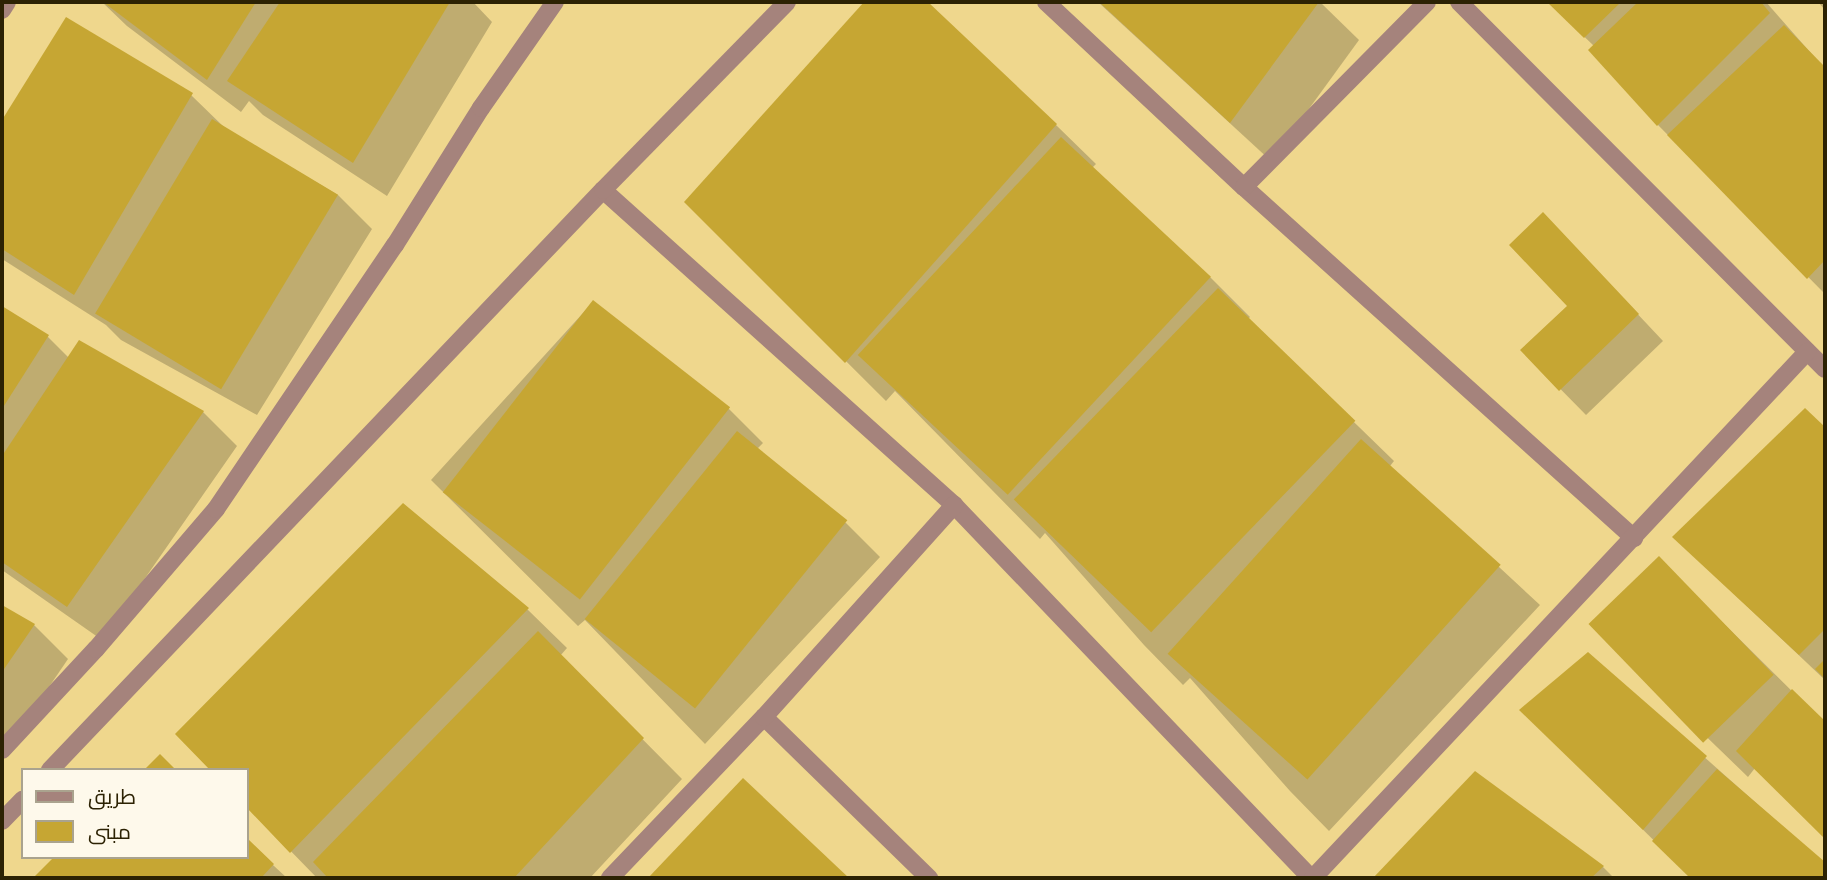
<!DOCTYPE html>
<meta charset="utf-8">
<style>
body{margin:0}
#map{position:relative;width:1827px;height:880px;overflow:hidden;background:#efd78d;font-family:Georgia,Cairo,serif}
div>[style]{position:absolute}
.shadow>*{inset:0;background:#0003}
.building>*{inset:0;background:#c6a633;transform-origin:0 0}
.minor>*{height:18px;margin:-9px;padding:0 9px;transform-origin:9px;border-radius:9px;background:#a5837c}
span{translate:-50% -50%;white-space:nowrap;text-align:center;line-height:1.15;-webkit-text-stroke:5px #fef9eb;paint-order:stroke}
.frame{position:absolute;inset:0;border:4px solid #2c2203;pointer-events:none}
.legend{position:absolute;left:21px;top:768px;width:228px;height:91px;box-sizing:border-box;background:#fef9eb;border:2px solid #aaa38e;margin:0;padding:9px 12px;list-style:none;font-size:21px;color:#2c2203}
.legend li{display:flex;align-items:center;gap:14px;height:35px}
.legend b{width:35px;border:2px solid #aaa38e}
</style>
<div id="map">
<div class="shadow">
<div style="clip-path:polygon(102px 2px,473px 2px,492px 22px,387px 196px,263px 115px,249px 101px,241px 112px,127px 26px)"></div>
<div style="clip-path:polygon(866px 2px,926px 2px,1056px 125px,1096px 164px,1092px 168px,1210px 277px,1250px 317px,1248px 319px,1394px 461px,1390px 466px,1540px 605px,1329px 831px,1290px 791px,1190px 678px,1183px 685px,1144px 645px,1045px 533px,1040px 539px,895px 391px,886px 401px,686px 202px)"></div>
<div style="clip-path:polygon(1098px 2px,1320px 2px,1359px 40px,1271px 161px)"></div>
<div style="clip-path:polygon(1548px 2px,1766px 2px,1825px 69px,1825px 294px,1658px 125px,1591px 50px,1594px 46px)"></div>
<div style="clip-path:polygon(1818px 2px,1825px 2px,1825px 10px)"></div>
<div style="clip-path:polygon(67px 20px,191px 95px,226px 129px,338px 195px,372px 229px,257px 415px,121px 340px,106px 325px,2px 259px,2px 123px)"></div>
<div style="clip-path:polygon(1568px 240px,1663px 341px,1586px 415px,1523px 351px,1570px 306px)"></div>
<div style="clip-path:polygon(593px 302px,729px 409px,763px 443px,756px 450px,846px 523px,880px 557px,705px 744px,585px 620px,578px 626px,431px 480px)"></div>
<div style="clip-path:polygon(2px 308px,48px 337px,69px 358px,80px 342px,203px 412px,237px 446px,102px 640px,2px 570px)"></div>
<div style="clip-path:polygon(1805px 410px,1825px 429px,1825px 680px,1674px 537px)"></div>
<div style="clip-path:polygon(1693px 593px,1825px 724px,1825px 837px,1755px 768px,1748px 777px,1625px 658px)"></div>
<div style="clip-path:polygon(2px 607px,34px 625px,68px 659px,2px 756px)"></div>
<div style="clip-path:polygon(527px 609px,567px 648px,560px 656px,682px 779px,590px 878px,317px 878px,247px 806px,247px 770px)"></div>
<div style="clip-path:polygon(1588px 654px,1825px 864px,1825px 878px,1692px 878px,1556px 744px)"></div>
<div style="clip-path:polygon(1475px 774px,1603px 867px,1614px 878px,1375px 878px)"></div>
<div style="clip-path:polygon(743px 780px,846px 878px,651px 878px)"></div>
<div style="clip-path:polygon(247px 841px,287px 878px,35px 878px,57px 857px,247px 857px)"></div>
</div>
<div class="building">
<div style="clip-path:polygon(103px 2px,256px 2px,207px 80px)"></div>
<div style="clip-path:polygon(280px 2px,450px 2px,353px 163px,227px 81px)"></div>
<div style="clip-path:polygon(864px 2px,928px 2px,1057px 124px,845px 363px,684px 202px)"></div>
<div style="clip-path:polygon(1099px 2px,1319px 2px,1230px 123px)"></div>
<div style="clip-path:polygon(1547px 2px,1621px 2px,1584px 38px)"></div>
<div style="clip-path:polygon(1638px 2px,1761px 2px,1770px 13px,1657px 126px,1588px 50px)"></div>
<div style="clip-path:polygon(66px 17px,193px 93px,74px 295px,2px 249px,2px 120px)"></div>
<div style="clip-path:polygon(1784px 25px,1825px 67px,1825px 260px,1807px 279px,1667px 135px)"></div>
<div style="left:212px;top:119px;width:147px;height:227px;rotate:31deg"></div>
<div style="left:1061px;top:137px;width:205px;height:298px;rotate:43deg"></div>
<div style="clip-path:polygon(1543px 212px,1639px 314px,1559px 391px,1520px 350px,1567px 306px,1509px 245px)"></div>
<div style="left:1218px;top:288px;width:191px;height:294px;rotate:44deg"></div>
<div style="left:593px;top:300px;width:174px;height:244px;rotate:38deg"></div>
<div style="clip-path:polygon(2px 306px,49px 335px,2px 409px)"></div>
<div style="clip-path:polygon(79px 340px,204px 411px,67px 607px,2px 562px,2px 456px)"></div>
<div style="clip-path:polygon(1805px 408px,1825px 427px,1825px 629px,1799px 655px,1672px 537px)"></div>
<div style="left:737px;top:431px;width:142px;height:242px;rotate:39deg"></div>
<div style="left:1361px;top:439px;width:188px;height:289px;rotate:42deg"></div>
<div style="clip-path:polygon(403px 503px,529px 608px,290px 853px,247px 808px,247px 770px,210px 770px,175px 734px)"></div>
<div style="left:1659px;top:556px;width:165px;height:98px;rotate:46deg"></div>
<div style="clip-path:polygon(2px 605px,35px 624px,2px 672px)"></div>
<div style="clip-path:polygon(538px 631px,644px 738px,514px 878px,328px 878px,313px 862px)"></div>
<div style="clip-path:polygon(1588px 652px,1707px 756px,1643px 830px,1519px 710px)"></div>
<div style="clip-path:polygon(1825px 659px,1825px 679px,1815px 669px)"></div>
<div style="clip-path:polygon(1792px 689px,1825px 721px,1825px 839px,1736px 751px)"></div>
<div style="clip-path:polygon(160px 754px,176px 770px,144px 770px)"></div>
<div style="clip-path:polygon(1717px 769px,1825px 862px,1824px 878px,1690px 878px,1652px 841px)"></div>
<div style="clip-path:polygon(1475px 771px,1604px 866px,1591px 878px,1373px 878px)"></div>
<div style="clip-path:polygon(743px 778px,849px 878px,648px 878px)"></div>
<div style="clip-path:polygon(247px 838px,274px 864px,261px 878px,33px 878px,54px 857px,247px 857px)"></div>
</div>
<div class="minor">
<div style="left:1046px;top:2px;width:271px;rotate:43.1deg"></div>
<div style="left:1244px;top:187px;width:525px;rotate:41.99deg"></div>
<div style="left:1459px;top:2px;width:518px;rotate:45.08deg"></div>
<div style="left:2px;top:10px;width:9px;rotate:-58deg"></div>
<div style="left:1244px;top:187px;width:260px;rotate:-45.3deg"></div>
<div style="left:603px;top:190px;width:472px;rotate:41.9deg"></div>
<div style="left:954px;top:505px;width:516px;rotate:46.26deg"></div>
<div style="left:764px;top:717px;width:231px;rotate:44.3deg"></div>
<div style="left:2px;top:750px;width:138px;rotate:-47.1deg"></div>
<div style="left:96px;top:649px;width:184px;rotate:-49.4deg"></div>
<div style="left:216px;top:509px;width:319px;rotate:-55.9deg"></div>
<div style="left:395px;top:245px;width:162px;rotate:-57.9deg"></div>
<div style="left:481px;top:108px;width:129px;rotate:-55.1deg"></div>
<div style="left:50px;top:770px;width:801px;rotate:-46.37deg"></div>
<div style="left:603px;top:190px;width:263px;rotate:-45.6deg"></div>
<div style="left:2px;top:821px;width:30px;rotate:-46deg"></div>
<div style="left:610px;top:878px;width:223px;rotate:-46.3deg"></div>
<div style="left:764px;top:717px;width:285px;rotate:-48.1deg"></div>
<div style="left:1313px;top:878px;width:722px;rotate:-46.8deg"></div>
</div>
<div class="frame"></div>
<ul class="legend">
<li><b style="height:9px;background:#a5837c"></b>طريق</li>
<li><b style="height:19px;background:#c6a633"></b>مبنى</li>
</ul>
</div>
